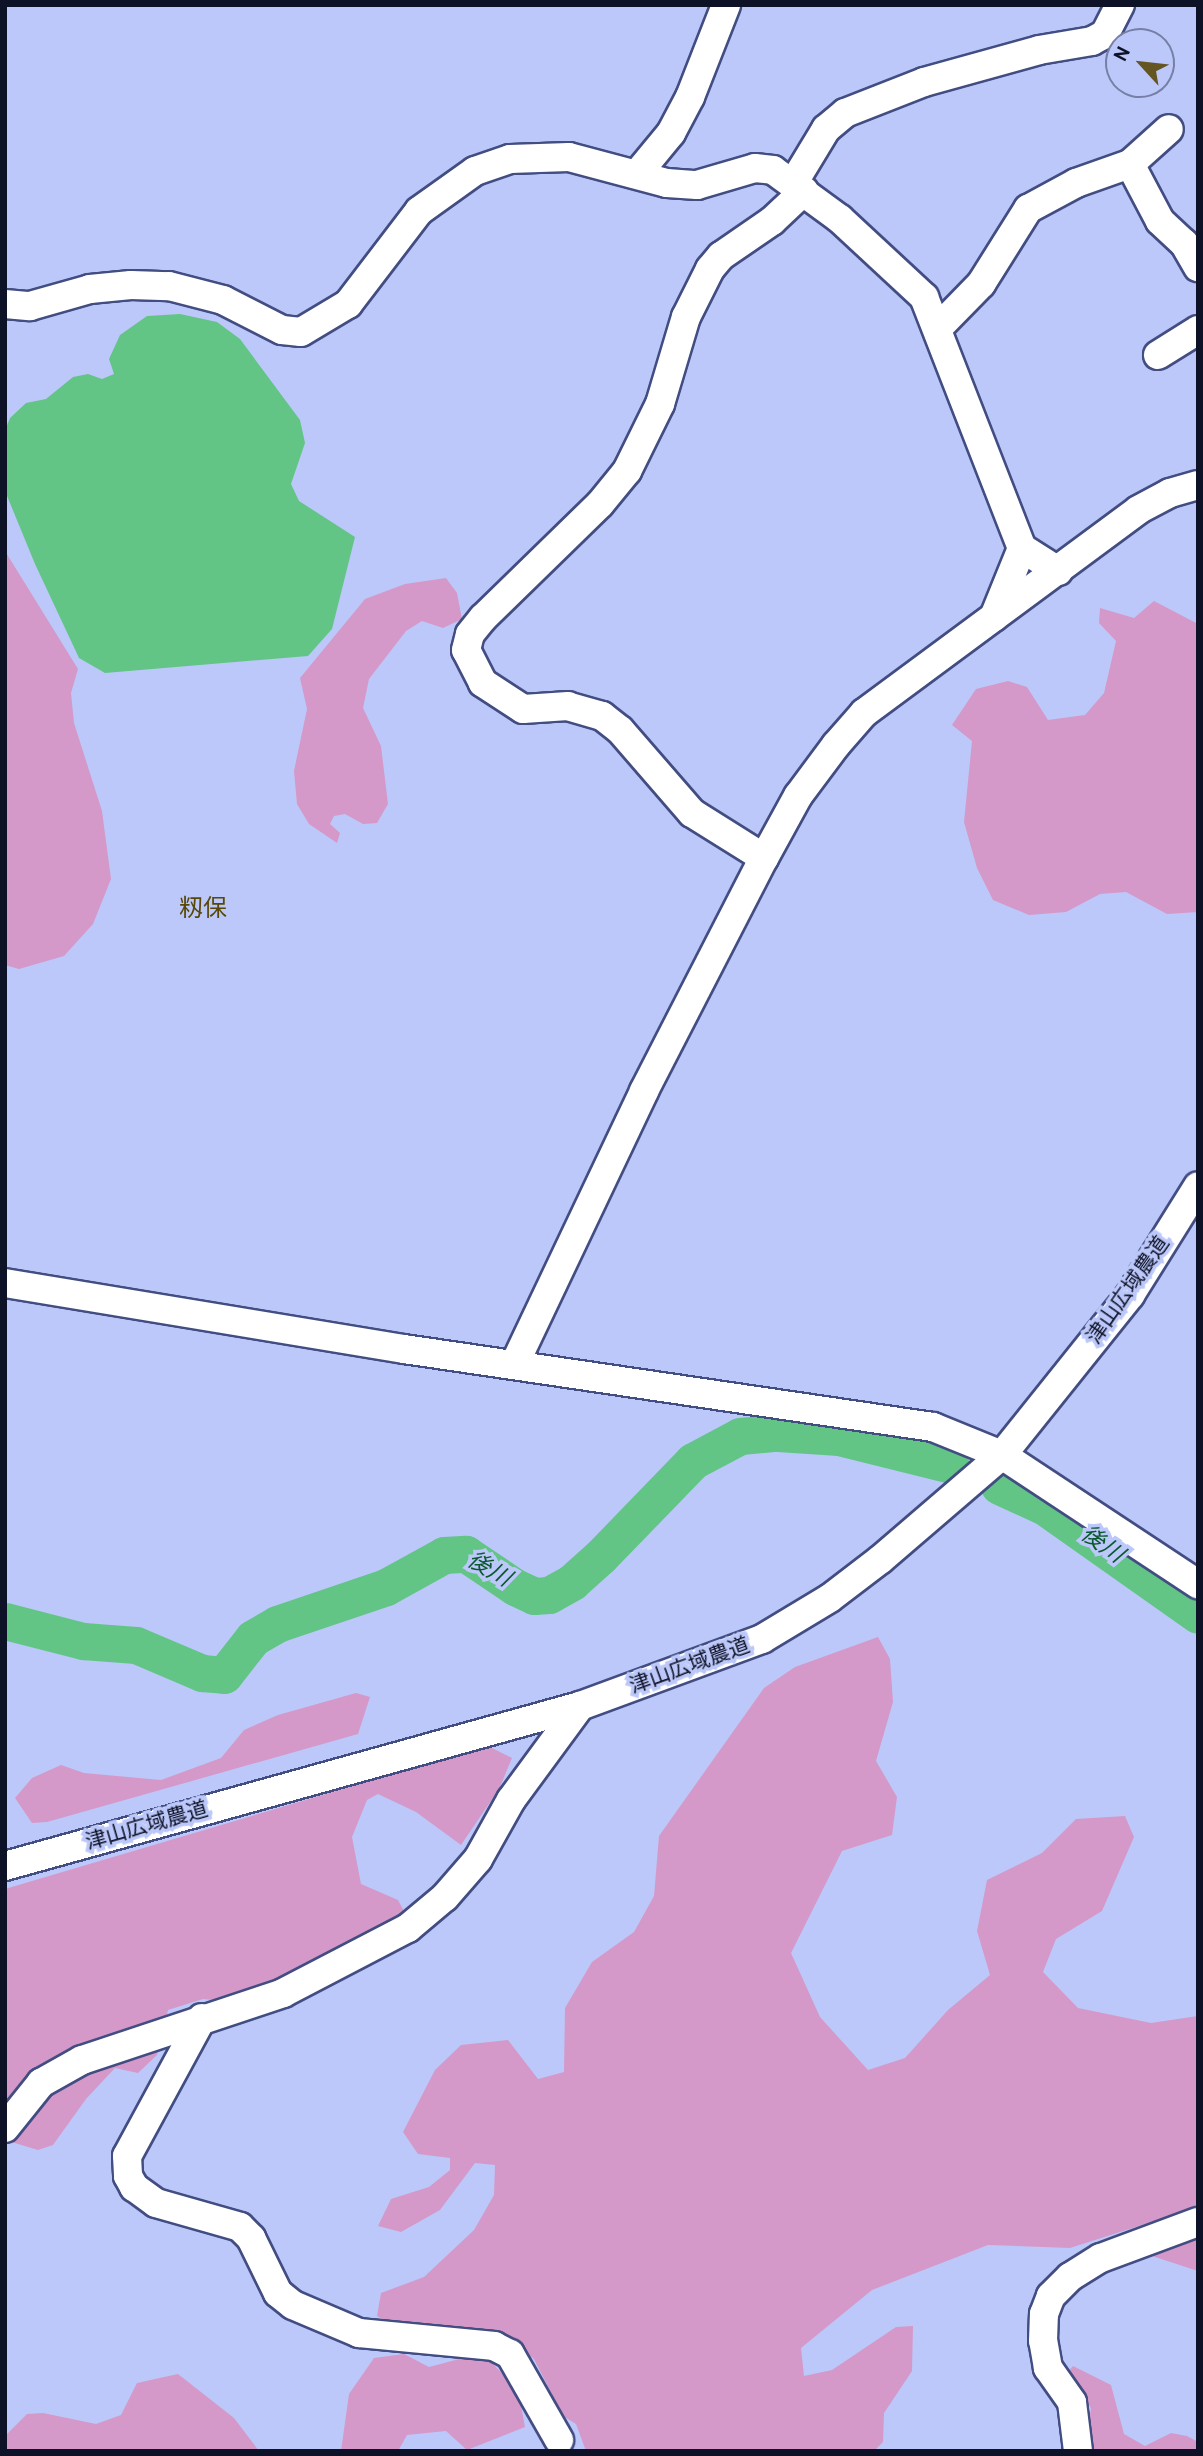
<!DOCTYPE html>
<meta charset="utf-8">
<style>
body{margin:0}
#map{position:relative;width:1203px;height:2456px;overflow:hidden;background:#bcc8f9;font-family:Overpass,"Noto Sans JP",sans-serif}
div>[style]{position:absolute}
.green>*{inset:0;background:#d499c8}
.water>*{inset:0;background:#62c586}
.river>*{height:37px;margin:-18.5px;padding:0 18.5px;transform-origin:18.5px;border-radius:18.5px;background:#62c586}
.roads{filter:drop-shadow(2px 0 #424d82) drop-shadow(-2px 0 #424d82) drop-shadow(0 2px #424d82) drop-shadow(0 -2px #424d82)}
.minor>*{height:28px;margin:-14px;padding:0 14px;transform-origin:14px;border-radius:14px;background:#fff}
span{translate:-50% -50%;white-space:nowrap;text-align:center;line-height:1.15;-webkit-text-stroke:7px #bcc8f9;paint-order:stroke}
.street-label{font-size:21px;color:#0e1227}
.water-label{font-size:23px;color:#0b582f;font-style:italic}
.quarter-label{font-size:24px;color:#584807}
.frame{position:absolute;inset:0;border:7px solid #0e1227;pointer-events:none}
.north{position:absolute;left:1105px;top:28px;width:70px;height:70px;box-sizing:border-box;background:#bcc8f9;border:2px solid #767fa5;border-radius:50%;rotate:297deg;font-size:19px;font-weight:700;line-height:28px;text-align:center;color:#0e1227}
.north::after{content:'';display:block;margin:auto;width:24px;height:32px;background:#645522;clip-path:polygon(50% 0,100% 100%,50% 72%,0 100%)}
</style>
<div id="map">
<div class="green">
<div style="clip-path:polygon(5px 551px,78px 669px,71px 693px,74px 723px,102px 811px,111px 879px,93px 924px,64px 956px,19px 969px,5px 965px)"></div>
<div style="clip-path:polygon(446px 578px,457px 593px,462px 619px,443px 628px,422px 621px,406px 631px,369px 679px,363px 708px,381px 746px,388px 804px,377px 823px,363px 824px,345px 814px,334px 816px,330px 824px,340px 833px,337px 843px,309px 824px,297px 804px,294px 771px,307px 709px,300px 678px,365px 599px,405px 584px)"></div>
<div style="clip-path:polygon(1154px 601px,1198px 624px,1198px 912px,1167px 914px,1126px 892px,1100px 894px,1066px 912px,1029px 915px,993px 900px,977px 868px,964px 822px,972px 741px,952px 725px,976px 689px,1008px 681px,1027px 687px,1048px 720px,1085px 715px,1104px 693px,1116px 641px,1099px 623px,1100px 608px,1134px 618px)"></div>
<div style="clip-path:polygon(878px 1637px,890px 1659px,893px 1702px,876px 1761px,897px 1797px,892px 1835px,842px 1851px,791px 1953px,820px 2017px,868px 2070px,905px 2058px,948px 2010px,990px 1975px,977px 1931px,987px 1880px,1042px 1853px,1076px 1819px,1125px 1816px,1134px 1837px,1102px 1911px,1056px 1939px,1043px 1972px,1078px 2008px,1151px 2023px,1198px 2016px,1198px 2207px,1070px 2248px,988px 2245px,872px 2290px,801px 2348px,804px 2376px,832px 2370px,896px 2327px,913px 2326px,912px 2371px,884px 2413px,883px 2442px,874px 2451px,586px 2451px,576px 2424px,563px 2416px,534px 2359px,507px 2336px,392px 2325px,377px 2316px,381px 2293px,424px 2277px,474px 2230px,494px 2195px,495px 2165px,475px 2163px,440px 2210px,401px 2232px,378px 2226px,391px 2199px,429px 2187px,450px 2170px,450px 2158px,418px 2154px,403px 2132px,435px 2070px,461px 2045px,508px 2040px,538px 2079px,564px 2072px,565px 2008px,592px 1962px,634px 1932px,654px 1896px,659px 1836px,764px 1688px,795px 1667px)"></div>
<div style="clip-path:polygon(356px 1693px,370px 1697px,358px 1734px,47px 1822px,32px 1823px,15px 1798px,32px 1778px,61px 1765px,84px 1773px,161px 1780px,221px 1758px,244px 1730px,278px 1715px)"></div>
<div style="clip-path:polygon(488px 1746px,512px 1758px,499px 1789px,461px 1845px,416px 1812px,378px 1794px,367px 1800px,352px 1837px,361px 1884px,398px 1900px,405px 1913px,295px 1978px,224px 2001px,203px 1999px,168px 2010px,157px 2055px,138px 2073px,115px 2068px,86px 2099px,53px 2145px,38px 2150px,5px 2140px,5px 1889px)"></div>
<div style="clip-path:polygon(1198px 2235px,1198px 2271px,1152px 2256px,1167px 2244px)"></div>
<div style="clip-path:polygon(404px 2354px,429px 2367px,463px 2358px,491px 2362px,518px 2390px,525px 2427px,467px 2450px,446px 2431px,407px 2435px,398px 2451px,341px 2451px,349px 2394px,374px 2358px)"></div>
<div style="clip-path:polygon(1073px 2366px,1111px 2385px,1124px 2434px,1145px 2446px,1171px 2433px,1187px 2436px,1198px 2442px,1198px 2451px,1084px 2451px,1091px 2409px,1082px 2388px,1067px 2373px)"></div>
<div style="clip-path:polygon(178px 2374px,234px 2418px,259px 2451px,5px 2451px,5px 2436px,27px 2414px,43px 2413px,96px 2424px,121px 2415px,137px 2383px)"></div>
</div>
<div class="water">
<div style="clip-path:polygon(180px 314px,217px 322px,240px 339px,300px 420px,305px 443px,291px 484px,299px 501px,355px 537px,332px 629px,308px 656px,105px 673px,79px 658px,35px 564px,5px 491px,5px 430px,10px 418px,26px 403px,46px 399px,73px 377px,88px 374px,102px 379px,114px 374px,109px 359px,120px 335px,147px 316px)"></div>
</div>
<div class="river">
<div style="left:999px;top:1486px;width:51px;rotate:24.5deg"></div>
<div style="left:1045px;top:1507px;width:187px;rotate:35.2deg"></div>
<div style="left:5px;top:1621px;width:81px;rotate:14.4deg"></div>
<div style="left:83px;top:1641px;width:53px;rotate:4.3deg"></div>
<div style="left:136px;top:1645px;width:72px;rotate:23deg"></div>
<div style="left:202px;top:1673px;width:22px;rotate:5deg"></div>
<div style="left:224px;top:1675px;width:47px;rotate:-51.9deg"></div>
<div style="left:253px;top:1638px;width:28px;rotate:-30deg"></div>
<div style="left:277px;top:1624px;width:115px;rotate:-18.7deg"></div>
<div style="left:386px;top:1587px;width:66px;rotate:-28.9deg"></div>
<div style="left:444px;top:1555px;width:22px;rotate:-3deg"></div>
<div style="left:466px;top:1554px;width:59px;rotate:34deg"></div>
<div style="left:515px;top:1587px;width:21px;rotate:25deg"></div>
<div style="left:534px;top:1596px;width:15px;rotate:-4deg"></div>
<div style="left:549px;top:1595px;width:26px;rotate:-29deg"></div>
<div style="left:572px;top:1582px;width:39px;rotate:-42deg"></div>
<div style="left:601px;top:1556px;width:132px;rotate:-45.9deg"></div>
<div style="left:693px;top:1461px;width:53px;rotate:-28deg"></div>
<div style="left:740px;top:1436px;width:38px;rotate:-5deg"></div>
<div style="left:778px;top:1433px;width:61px;rotate:3.8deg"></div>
<div style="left:839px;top:1437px;width:115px;rotate:14deg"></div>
</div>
<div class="roads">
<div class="minor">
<div style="left:1130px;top:164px;width:64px;rotate:62.2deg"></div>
<div style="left:1160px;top:221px;width:33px;rotate:43deg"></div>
<div style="left:1184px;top:243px;width:28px;rotate:60deg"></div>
<div style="left:638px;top:173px;width:52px;rotate:-50.5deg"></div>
<div style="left:671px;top:133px;width:41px;rotate:-62.2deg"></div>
<div style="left:690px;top:97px;width:99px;rotate:-68.6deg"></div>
<div style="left:794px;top:182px;width:62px;rotate:-58.9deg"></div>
<div style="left:826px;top:129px;width:25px;rotate:-40deg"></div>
<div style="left:845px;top:113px;width:85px;rotate:-21.4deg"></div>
<div style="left:924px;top:82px;width:119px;rotate:-15.5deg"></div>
<div style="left:1039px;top:50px;width:54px;rotate:-9.6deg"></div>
<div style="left:1092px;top:41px;width:15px;rotate:-28deg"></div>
<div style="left:1105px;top:34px;width:33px;rotate:-63deg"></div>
<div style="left:5px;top:304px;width:25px;rotate:5deg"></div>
<div style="left:30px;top:306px;width:62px;rotate:-15.8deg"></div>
<div style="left:90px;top:289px;width:41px;rotate:-5.6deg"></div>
<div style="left:131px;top:285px;width:38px;rotate:2deg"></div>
<div style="left:169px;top:286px;width:56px;rotate:14.5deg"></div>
<div style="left:223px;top:300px;width:66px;rotate:27deg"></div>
<div style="left:282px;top:330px;width:19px;rotate:6deg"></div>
<div style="left:301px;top:332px;width:55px;rotate:-30.8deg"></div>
<div style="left:348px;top:304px;width:117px;rotate:-52.6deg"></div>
<div style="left:419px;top:211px;width:69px;rotate:-35.5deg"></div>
<div style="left:475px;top:171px;width:37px;rotate:-19deg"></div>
<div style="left:510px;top:159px;width:59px;rotate:-1.9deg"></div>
<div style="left:569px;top:157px;width:101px;rotate:14.9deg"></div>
<div style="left:667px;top:183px;width:30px;rotate:4deg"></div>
<div style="left:697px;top:185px;width:60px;rotate:-16.3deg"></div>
<div style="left:755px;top:168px;width:18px;rotate:6deg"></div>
<div style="left:773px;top:170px;width:83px;rotate:36.2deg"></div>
<div style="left:840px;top:219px;width:115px;rotate:42.9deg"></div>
<div style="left:924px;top:297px;width:269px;rotate:68.7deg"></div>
<div style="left:1022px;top:548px;width:43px;rotate:32.6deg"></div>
<div style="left:938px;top:328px;width:62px;rotate:-45.7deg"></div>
<div style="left:981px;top:284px;width:89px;rotate:-57.9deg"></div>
<div style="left:1028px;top:209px;width:55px;rotate:-28.4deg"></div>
<div style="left:1076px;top:183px;width:57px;rotate:-19.4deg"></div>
<div style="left:1130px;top:164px;width:52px;rotate:-41.9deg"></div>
<div style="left:1158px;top:355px;width:47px;rotate:-32deg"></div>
<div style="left:994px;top:617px;width:74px;rotate:-67.9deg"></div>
<div style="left:764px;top:858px;width:85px;rotate:-148deg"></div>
<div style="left:692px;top:813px;width:110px;rotate:-130.9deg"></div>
<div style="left:620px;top:730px;width:23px;rotate:-142deg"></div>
<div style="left:602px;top:716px;width:35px;rotate:-164deg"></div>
<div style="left:568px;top:706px;width:45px;rotate:176.2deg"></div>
<div style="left:523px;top:709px;width:48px;rotate:-147deg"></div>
<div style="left:483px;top:683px;width:37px;rotate:-117deg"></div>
<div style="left:466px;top:650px;width:16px;rotate:-76deg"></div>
<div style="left:470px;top:634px;width:21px;rotate:-51deg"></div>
<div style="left:483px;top:618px;width:163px;rotate:-44.3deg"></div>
<div style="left:600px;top:504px;width:43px;rotate:-50.7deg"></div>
<div style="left:627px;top:471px;width:75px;rotate:-63.8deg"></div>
<div style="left:660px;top:404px;width:91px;rotate:-73.4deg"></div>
<div style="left:686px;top:317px;width:54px;rotate:-63.4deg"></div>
<div style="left:710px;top:269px;width:17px;rotate:-50deg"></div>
<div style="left:721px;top:256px;width:62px;rotate:-34.5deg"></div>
<div style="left:772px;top:221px;width:44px;rotate:-43.2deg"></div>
<div style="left:5px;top:1283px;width:404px;rotate:9.4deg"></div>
<div style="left:404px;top:1349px;width:535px;rotate:8.39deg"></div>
<div style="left:933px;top:1427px;width:74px;rotate:22.1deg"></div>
<div style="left:1002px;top:1455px;width:235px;rotate:33.4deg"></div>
<div style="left:515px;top:1363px;width:301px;rotate:-64.6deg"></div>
<div style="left:644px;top:1091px;width:262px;rotate:-62.8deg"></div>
<div style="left:764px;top:858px;width:71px;rotate:-61.3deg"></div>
<div style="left:798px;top:796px;width:64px;rotate:-53.3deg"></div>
<div style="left:836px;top:745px;width:43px;rotate:-48.8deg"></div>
<div style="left:864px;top:713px;width:341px;rotate:-36.5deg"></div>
<div style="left:1138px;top:510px;width:36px;rotate:-28deg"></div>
<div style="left:1170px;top:493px;width:29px;rotate:-16deg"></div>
<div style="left:5px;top:1866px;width:597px;rotate:-15.55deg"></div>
<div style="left:580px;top:1706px;width:194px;rotate:-20.2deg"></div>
<div style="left:762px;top:1639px;width:79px;rotate:-31.1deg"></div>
<div style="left:830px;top:1598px;width:64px;rotate:-37.4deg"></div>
<div style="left:881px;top:1559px;width:160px;rotate:-40.7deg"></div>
<div style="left:1002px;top:1455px;width:205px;rotate:-51.3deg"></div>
<div style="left:1130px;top:1295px;width:128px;rotate:-58deg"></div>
<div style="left:202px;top:2018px;width:157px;rotate:118.5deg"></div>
<div style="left:127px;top:2156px;width:20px;rotate:87deg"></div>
<div style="left:128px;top:2176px;width:13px;rotate:61deg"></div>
<div style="left:134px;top:2187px;width:27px;rotate:36deg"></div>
<div style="left:156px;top:2203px;width:87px;rotate:15.9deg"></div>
<div style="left:240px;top:2227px;width:16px;rotate:45deg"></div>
<div style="left:251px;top:2238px;width:61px;rotate:63.9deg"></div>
<div style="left:278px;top:2293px;width:19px;rotate:39deg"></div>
<div style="left:293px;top:2305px;width:72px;rotate:23deg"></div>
<div style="left:359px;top:2333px;width:136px;rotate:5.5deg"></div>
<div style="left:494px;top:2346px;width:18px;rotate:27deg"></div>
<div style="left:510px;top:2354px;width:99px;rotate:60.3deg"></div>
<div style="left:5px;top:2128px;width:58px;rotate:-51.3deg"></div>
<div style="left:41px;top:2083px;width:47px;rotate:-29.3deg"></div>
<div style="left:82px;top:2060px;width:212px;rotate:-18.4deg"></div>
<div style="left:283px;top:1993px;width:141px;rotate:-27.5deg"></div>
<div style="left:408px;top:1928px;width:48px;rotate:-40deg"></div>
<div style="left:445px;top:1897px;width:50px;rotate:-49deg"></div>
<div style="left:478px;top:1859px;width:68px;rotate:-60.8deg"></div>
<div style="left:511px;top:1800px;width:117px;rotate:-53.7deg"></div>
<div style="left:1078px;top:2451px;width:49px;rotate:-97deg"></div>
<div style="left:1072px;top:2402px;width:42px;rotate:-125.2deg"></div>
<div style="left:1048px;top:2368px;width:27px;rotate:-100deg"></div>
<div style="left:1043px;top:2341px;width:27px;rotate:-88deg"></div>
<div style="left:1044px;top:2314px;width:19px;rotate:-69deg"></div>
<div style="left:1051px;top:2296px;width:27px;rotate:-45deg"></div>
<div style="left:1070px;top:2277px;width:36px;rotate:-32deg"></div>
<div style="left:1101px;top:2258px;width:103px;rotate:-20.4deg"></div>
</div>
</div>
<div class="street-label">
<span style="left:1129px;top:1291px;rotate:-55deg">津山広域農道</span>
<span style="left:690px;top:1667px;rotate:-20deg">津山広域農道</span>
<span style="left:147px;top:1827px;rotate:-16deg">津山広域農道</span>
</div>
<div class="water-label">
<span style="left:1101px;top:1546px;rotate:35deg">後川</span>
<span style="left:488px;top:1571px;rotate:30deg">後川</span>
</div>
<div class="quarter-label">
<span style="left:203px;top:911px">籾保</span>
</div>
<div class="frame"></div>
<div class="north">N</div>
</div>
